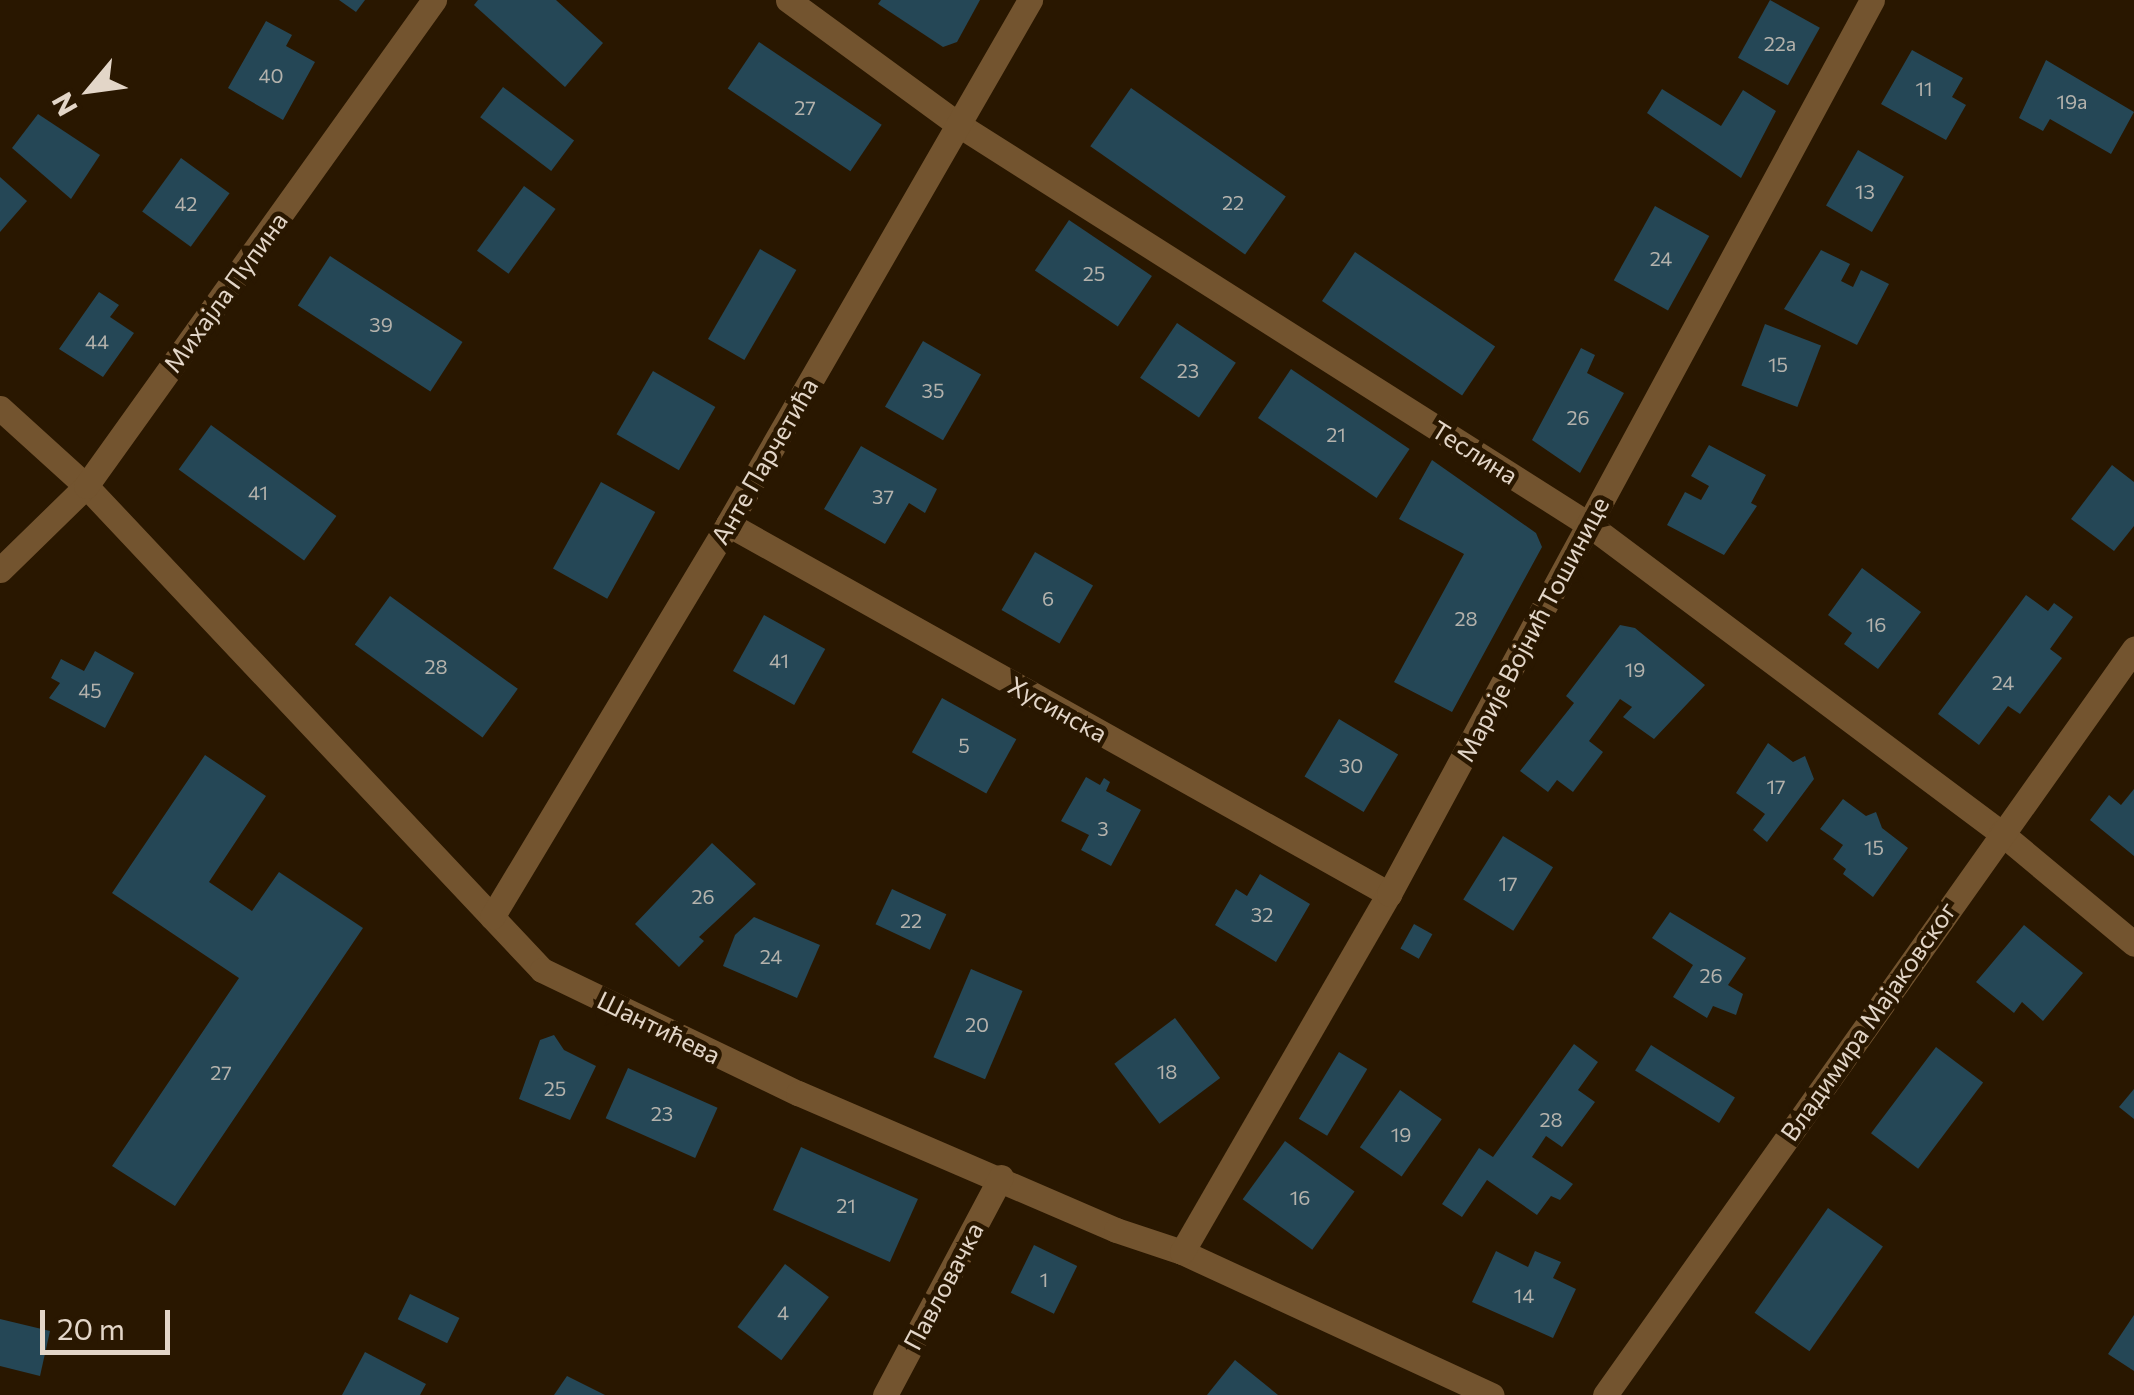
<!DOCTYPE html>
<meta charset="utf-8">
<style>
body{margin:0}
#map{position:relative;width:2134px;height:1395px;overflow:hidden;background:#291700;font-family:Commissioner,sans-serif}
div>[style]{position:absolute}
.building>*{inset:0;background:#254756;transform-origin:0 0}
.minor>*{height:25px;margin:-12.5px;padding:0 12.5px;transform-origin:12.5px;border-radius:12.5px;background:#73542f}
span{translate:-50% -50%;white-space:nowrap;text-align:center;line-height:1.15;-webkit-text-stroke:9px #291700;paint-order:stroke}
.number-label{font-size:20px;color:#b4b2ac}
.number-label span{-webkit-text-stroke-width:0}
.street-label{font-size:25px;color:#e3d6c8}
.north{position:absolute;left:40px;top:40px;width:100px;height:100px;-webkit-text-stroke:8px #291700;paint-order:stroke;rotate:241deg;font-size:28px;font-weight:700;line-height:40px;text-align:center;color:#e3d6c8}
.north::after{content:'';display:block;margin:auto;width:35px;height:45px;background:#e3d6c8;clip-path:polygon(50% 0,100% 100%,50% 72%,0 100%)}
.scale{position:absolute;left:40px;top:1310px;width:130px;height:45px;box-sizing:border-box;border:5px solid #e3d6c8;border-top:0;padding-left:12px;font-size:30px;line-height:35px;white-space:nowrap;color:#e3d6c8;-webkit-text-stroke:8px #291700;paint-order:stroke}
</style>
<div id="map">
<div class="building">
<div style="clip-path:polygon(339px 0,365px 0,356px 12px)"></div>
<div style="clip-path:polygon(478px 0,556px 0,603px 43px,565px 87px,474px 5px)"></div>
<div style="clip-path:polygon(881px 0,980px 0,957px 42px,943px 47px,878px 4px)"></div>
<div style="left:1770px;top:0;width:57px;height:66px;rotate:29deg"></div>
<div style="clip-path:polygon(266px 21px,292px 35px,286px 46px,315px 62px,283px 120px,228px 88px)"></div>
<div style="left:759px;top:42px;width:148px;height:56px;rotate:34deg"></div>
<div style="clip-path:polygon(1912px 50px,1963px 78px,1952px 97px,1966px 105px,1946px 140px,1881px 104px)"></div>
<div style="clip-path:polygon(2046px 60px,2134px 112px,2111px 154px,2050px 119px,2043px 131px,2019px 118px)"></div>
<div style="left:503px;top:87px;width:89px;height:38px;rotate:37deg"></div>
<div style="left:1131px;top:88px;width:189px;height:71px;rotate:35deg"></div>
<div style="clip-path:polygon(1662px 89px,1721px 126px,1743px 90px,1776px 111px,1741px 178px,1647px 113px)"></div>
<div style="clip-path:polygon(38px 114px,100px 155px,71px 199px,12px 148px)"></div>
<div style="left:1858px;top:150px;width:53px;height:64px;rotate:30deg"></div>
<div style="left:181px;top:158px;width:60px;height:66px;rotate:36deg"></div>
<div style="clip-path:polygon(0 177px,27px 201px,0 232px)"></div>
<div style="left:524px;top:186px;width:39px;height:80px;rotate:36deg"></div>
<div style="left:1655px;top:206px;width:62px;height:85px;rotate:29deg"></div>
<div style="left:1069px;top:220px;width:100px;height:61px;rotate:34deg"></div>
<div style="left:760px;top:249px;width:42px;height:104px;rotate:30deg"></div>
<div style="clip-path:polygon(1821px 250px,1850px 264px,1841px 281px,1853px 287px,1861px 270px,1889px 284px,1857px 345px,1784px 309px)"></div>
<div style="left:1355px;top:252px;width:169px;height:59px;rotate:34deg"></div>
<div style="left:330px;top:256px;width:158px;height:59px;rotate:33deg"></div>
<div style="clip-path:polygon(99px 292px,119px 305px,110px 317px,134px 333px,103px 377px,59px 349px)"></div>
<div style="left:1177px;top:323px;width:71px;height:66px;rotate:34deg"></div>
<div style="left:1765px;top:324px;width:60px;height:66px;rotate:21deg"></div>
<div style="left:923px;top:341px;width:67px;height:76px;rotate:30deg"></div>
<div style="clip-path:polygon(1581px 348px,1595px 355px,1587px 373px,1624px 393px,1580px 473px,1532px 440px)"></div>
<div style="left:1291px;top:369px;width:143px;height:59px;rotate:34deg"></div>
<div style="left:653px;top:371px;width:72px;height:73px;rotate:30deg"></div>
<div style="left:211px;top:425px;width:155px;height:55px;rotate:36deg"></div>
<div style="clip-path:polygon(1709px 445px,1766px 475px,1751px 503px,1757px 506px,1724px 555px,1667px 525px,1685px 492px,1701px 500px,1709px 486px,1691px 476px)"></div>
<div style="clip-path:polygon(861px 446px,937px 489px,925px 513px,909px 503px,885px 544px,824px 509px)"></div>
<div style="clip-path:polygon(1432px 460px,1536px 533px,1542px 547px,1452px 712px,1394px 682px,1464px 554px,1399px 519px)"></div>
<div style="clip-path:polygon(2112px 465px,2134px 482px,2134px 526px,2114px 551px,2071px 519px)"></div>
<div style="left:601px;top:482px;width:62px;height:99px;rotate:29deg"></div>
<div style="left:1035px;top:552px;width:67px;height:67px;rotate:30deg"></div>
<div style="clip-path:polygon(1862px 568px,1921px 612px,1878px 669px,1844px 644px,1852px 633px,1828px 615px)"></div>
<div style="clip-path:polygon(2026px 595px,2048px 611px,2054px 603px,2073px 617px,2050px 649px,2062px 658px,2020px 714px,2008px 706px,1979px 745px,1938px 714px)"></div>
<div style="left:390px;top:596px;width:158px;height:60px;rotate:36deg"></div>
<div style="left:764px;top:615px;width:70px;height:64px;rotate:29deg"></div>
<div style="clip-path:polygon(1620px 625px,1635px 628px,1705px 685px,1654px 739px,1623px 717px,1632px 707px,1620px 699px,1589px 741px,1603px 752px,1573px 792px,1557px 780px,1548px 792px,1520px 771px,1574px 703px,1566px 696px)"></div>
<div style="clip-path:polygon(95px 651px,134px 673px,105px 728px,49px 698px,60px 683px,51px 678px,61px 659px,84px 671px)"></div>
<div style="left:942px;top:698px;width:85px;height:62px;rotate:29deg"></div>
<div style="left:1339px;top:719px;width:69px;height:67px;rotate:31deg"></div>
<div style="clip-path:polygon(1768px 743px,1793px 762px,1805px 756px,1814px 779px,1767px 842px,1753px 830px,1765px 814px,1736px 793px)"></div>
<div style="clip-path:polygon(205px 755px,266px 796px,209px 882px,252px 911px,279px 872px,363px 928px,175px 1206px,112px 1166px,239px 978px,112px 893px)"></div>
<div style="clip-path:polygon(1086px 777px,1100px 785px,1104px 778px,1110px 782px,1106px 791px,1141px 810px,1111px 866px,1081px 850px,1089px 835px,1061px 821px)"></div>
<div style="clip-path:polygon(2134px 789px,2134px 856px,2090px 820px,2109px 795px,2121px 805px)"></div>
<div style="clip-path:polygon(1843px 799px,1866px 816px,1876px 812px,1882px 828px,1908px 848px,1873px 897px,1843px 874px,1846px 869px,1833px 859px,1843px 845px,1820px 829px)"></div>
<div style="left:1503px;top:836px;width:59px;height:75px;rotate:32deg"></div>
<div style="clip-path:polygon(712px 843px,756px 884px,699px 937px,704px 941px,679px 967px,635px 924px)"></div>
<div style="clip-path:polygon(1260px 874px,1310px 904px,1276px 962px,1215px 925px,1236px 889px,1247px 896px)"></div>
<div style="left:892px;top:889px;width:60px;height:39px;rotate:25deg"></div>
<div style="clip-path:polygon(1670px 912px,1746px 958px,1728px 985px,1743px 994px,1736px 1015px,1713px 1006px,1707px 1018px,1673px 997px,1693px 965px,1652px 938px)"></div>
<div style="clip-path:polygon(754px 917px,820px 945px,797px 998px,723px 966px,735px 935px)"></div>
<div style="left:1414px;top:924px;width:21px;height:28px;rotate:29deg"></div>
<div style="clip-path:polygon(2024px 925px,2083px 973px,2043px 1021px,2022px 1002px,2014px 1013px,1976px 982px)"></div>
<div style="left:971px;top:969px;width:56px;height:96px;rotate:23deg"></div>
<div style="left:1175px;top:1018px;width:75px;height:76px;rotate:53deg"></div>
<div style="clip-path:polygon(554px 1035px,564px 1050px,596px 1066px,570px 1120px,519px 1099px,540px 1040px)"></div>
<div style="clip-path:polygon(1574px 1044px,1598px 1062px,1578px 1090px,1595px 1102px,1562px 1147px,1546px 1136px,1532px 1157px,1573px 1184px,1560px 1200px,1551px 1196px,1537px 1215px,1487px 1180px,1462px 1217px,1442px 1204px,1479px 1148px,1493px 1157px)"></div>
<div style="left:1651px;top:1045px;width:99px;height:30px;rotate:32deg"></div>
<div style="left:1936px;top:1047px;width:59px;height:108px;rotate:37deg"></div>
<div style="left:1339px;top:1052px;width:33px;height:78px;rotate:31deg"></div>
<div style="left:628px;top:1068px;width:98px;height:55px;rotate:24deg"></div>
<div style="clip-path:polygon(2134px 1089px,2134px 1119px,2119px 1107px)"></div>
<div style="left:1400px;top:1090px;width:51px;height:70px;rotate:35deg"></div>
<div style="left:1285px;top:1141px;width:86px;height:72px;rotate:36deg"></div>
<div style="left:801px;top:1147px;width:128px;height:69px;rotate:24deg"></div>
<div style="left:1828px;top:1208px;width:67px;height:128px;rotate:35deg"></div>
<div style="left:1034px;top:1245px;width:48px;height:53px;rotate:26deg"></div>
<div style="clip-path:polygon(1496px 1251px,1528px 1267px,1535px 1251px,1561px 1262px,1553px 1278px,1576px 1289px,1553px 1338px,1472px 1302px)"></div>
<div style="left:785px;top:1264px;width:55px;height:79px;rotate:37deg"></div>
<div style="left:410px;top:1294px;width:55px;height:28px;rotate:26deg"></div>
<div style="clip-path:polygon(2134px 1315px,2134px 1371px,2108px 1354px)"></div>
<div style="clip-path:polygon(0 1319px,50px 1331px,40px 1376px,0 1366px)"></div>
<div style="clip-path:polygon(365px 1352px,426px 1384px,420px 1395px,342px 1395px)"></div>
<div style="clip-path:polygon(1235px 1360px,1278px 1395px,1207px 1395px)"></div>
<div style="clip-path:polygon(567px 1376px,605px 1395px,554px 1395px)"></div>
</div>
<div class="minor">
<div style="left:788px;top:0;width:212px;rotate:36.2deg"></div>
<div style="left:959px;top:125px;width:745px;rotate:32.39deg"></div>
<div style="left:1588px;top:524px;width:516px;rotate:36.8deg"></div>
<div style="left:2001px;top:833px;width:173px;rotate:39.8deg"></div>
<div style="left:0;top:408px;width:116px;rotate:42.2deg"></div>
<div style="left:86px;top:486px;width:665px;rotate:46.71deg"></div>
<div style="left:542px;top:970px;width:284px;rotate:25.7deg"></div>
<div style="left:798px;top:1093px;width:346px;rotate:23.3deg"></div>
<div style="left:1116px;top:1230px;width:70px;rotate:18.4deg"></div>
<div style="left:1182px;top:1252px;width:341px;rotate:24.8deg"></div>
<div style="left:728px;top:524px;width:758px;rotate:29.24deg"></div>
<div style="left:0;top:570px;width:120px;rotate:-44.3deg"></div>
<div style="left:86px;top:486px;width:598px;rotate:-54.4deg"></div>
<div style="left:492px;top:917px;width:458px;rotate:-59deg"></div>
<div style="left:728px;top:524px;width:605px;rotate:-60.04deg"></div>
<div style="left:1182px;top:1252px;width:414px;rotate:-60deg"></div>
<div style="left:1389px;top:894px;width:1016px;rotate:-61.62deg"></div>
<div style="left:885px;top:1395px;width:247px;rotate:-62deg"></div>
<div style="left:1605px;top:1395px;width:915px;rotate:-54.66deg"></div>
</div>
<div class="number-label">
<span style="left:1780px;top:43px">22a</span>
<span style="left:271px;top:75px">40</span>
<span style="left:1924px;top:88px">11</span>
<span style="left:2072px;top:101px">19a</span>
<span style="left:805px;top:107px">27</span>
<span style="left:1865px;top:191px">13</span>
<span style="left:1233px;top:202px">22</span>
<span style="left:186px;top:203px">42</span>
<span style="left:1661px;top:258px">24</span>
<span style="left:1094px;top:273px">25</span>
<span style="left:381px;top:324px">39</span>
<span style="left:97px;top:341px">44</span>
<span style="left:1778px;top:364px">15</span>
<span style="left:1188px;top:370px">23</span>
<span style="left:933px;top:390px">35</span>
<span style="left:1578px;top:417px">26</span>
<span style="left:1336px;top:434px">21</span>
<span style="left:258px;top:492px">41</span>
<span style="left:883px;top:496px">37</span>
<span style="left:1048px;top:598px">6</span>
<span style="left:1466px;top:618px">28</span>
<span style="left:1876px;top:624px">16</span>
<span style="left:779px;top:660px">41</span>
<span style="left:436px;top:666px">28</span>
<span style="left:1635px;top:669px">19</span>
<span style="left:2003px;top:682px">24</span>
<span style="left:90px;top:690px">45</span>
<span style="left:964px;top:745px">5</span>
<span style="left:1351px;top:765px">30</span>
<span style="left:1776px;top:786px">17</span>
<span style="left:1103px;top:828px">3</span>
<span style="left:1874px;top:847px">15</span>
<span style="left:1508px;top:883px">17</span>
<span style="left:703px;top:896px">26</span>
<span style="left:1262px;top:914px">32</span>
<span style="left:911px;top:920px">22</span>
<span style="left:771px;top:956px">24</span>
<span style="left:1711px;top:975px">26</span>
<span style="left:977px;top:1024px">20</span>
<span style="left:1167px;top:1071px">18</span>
<span style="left:221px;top:1072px">27</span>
<span style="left:555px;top:1088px">25</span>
<span style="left:662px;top:1113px">23</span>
<span style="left:1551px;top:1119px">28</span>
<span style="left:1401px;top:1134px">19</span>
<span style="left:1300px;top:1197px">16</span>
<span style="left:846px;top:1205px">21</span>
<span style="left:1044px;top:1279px">1</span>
<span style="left:1524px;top:1295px">14</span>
<span style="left:783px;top:1312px">4</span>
</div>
<div class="street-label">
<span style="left:225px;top:292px;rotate:-54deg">Михајла Пупина</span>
<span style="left:1475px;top:452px;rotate:32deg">Теслина</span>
<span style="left:764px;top:461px;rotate:-60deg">Анте Парчетића</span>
<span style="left:1532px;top:629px;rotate:-62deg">Марије Војнић Тошинице</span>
<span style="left:1058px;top:709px;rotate:29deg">Хусинска</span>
<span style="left:1868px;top:1021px;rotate:-55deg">Владимира Мајаковског</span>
<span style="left:659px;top:1027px;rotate:26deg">Шантићева</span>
<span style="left:943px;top:1286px;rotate:-62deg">Павловачка</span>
</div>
<div class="north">N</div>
<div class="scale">20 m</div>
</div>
